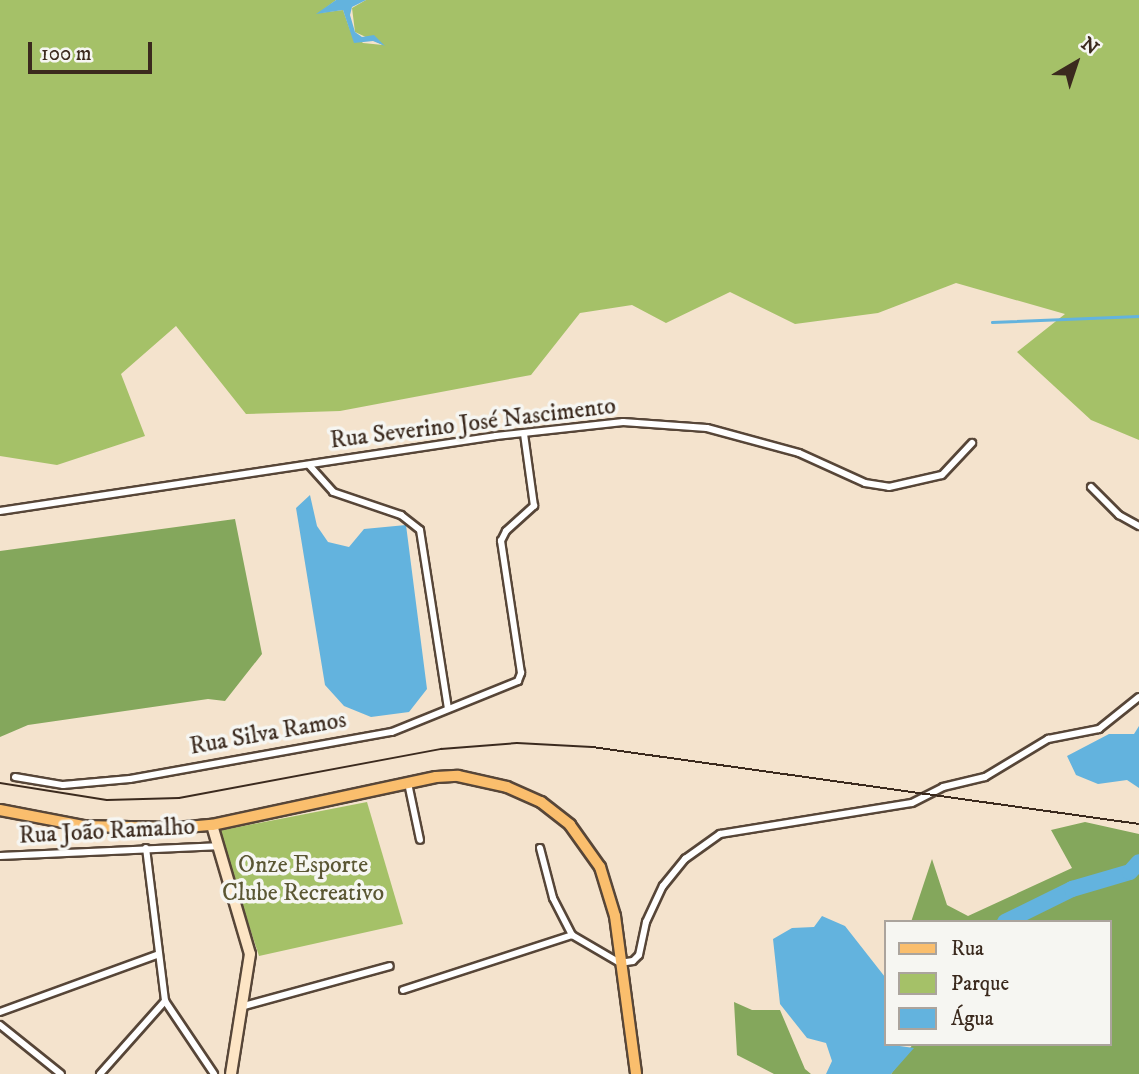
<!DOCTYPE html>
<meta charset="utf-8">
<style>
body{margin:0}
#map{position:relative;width:1139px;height:1074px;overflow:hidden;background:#f4e3cd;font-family:"IM FELL DW Pica",serif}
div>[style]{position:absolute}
.green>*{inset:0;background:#a5c168}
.forest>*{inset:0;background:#84a75c}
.water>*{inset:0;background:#63b3de}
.stream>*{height:2.5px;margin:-1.25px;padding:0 1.25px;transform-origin:1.25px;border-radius:1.25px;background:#63b3de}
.river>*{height:16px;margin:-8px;padding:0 8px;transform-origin:8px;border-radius:8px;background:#63b3de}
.roads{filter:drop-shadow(2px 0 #574638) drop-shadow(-2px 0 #574638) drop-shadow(0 2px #574638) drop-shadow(0 -2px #574638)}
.street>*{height:6px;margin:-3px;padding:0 3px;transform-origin:3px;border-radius:3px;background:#fff}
.secondary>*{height:10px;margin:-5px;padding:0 5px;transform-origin:5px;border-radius:5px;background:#fde5c5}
.primary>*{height:10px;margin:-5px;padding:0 5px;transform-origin:5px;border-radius:5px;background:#fabe6d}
.tram>*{height:2px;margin:-1px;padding:0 1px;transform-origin:1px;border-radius:1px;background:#3b2a1e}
span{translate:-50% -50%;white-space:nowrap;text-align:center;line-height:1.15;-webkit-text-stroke:7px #f6f6f2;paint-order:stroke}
.street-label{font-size:24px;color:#3b2a1e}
.park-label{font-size:24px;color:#5b5734}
.legend{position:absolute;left:884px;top:920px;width:228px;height:126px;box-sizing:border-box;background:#f6f6f2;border:2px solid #aba49d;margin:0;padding:9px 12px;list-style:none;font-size:21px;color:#3b2a1e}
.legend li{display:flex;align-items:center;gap:14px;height:35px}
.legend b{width:35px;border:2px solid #aba49d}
.north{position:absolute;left:1041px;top:28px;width:70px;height:70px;-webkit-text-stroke:5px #f6f6f2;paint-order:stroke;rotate:39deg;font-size:19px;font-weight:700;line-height:28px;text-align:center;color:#3b2a1e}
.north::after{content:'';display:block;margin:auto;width:24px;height:32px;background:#3b2a1e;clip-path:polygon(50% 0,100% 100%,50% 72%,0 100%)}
.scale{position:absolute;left:28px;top:42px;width:124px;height:32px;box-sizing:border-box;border:4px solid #3b2a1e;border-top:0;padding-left:9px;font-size:21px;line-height:24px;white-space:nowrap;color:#3b2a1e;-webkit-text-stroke:5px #f6f6f2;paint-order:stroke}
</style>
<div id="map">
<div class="green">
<div style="clip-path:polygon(0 0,336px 0,319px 13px,343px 10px,350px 30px,363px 43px,383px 45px,355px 32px,352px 8px,366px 0,1139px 0,1139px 440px,1091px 420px,1017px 352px,1065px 314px,956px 283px,878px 313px,795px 324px,730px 292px,666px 323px,632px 305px,580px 313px,531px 375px,340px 411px,246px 414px,176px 326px,121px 374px,145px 436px,57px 465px,0 456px)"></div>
<div style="clip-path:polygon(367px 802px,403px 924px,259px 956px,218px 831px)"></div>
</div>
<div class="forest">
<div style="clip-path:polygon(235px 519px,262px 654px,225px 701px,208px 699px,28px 725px,0 737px,0 551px)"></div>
<div style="clip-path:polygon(1085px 822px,1139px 834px,1139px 1074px,891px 1074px,913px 1044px,1109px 1044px,1109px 922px,911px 922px,932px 859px,947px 905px,968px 916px,1072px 868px,1051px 830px)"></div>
<div style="clip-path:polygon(734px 1002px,752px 1010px,780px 1010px,805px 1069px,811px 1074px,774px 1074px,737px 1055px)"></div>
</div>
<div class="water">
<div style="clip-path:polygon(336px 0,366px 0,352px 7px,350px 15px,355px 32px,362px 37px,374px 35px,385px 46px,373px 41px,354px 43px,343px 10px,316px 14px)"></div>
<div style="clip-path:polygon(310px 495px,317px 526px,328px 542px,349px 547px,364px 529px,406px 525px,427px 689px,409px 712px,371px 717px,344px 706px,325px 685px,296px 508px)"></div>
<div style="clip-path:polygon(1139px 726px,1139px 788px,1127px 780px,1098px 784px,1076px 775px,1067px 756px,1109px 734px,1134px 734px)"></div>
<div style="clip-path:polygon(822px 916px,845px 926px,885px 977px,885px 1044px,914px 1048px,891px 1074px,826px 1074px,832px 1061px,826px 1043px,807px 1038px,780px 1004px,773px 939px,792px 928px,814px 927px)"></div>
</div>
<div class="stream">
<div style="left:992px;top:322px;width:147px;rotate:-2.3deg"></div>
</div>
<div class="river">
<div style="left:1005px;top:922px;width:75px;rotate:-26.2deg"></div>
<div style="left:1072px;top:889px;width:60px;rotate:-16.3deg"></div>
<div style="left:1130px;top:872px;width:13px;rotate:-48deg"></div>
</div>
<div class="roads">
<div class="street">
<div style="left:309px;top:465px;width:36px;rotate:48deg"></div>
<div style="left:333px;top:492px;width:72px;rotate:18.7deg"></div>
<div style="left:401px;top:515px;width:24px;rotate:38deg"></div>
<div style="left:420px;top:530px;width:180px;rotate:81.1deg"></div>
<div style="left:1091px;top:487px;width:40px;rotate:45deg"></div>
<div style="left:1119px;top:515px;width:23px;rotate:29deg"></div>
<div style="left:0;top:511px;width:502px;rotate:-8.6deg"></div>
<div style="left:496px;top:436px;width:128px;rotate:-6.3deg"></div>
<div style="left:623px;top:422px;width:84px;rotate:4.1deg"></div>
<div style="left:707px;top:428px;width:95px;rotate:15.2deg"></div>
<div style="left:799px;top:453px;width:72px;rotate:24.4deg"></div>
<div style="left:865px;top:483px;width:24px;rotate:9deg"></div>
<div style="left:889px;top:487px;width:54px;rotate:-12.8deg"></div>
<div style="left:942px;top:475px;width:44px;rotate:-46.8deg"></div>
<div style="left:15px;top:777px;width:49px;rotate:9.5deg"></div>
<div style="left:63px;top:785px;width:67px;rotate:-5.1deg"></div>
<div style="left:130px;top:779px;width:266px;rotate:-10.2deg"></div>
<div style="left:392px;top:732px;width:136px;rotate:-22deg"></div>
<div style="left:518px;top:681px;width:9px;rotate:-69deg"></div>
<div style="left:521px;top:673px;width:134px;rotate:-98.6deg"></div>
<div style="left:501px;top:541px;width:11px;rotate:-63deg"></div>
<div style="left:506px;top:531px;width:38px;rotate:-42deg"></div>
<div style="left:534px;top:506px;width:73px;rotate:-97.9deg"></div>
<div style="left:408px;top:783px;width:58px;rotate:78.1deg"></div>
<div style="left:146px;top:848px;width:154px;rotate:82.9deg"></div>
<div style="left:165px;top:1001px;width:88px;rotate:56.1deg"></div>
<div style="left:540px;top:848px;width:52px;rotate:75.4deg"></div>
<div style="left:553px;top:898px;width:42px;rotate:62.8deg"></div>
<div style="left:572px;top:935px;width:56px;rotate:30.3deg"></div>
<div style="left:620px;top:963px;width:13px;rotate:-9deg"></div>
<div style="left:633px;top:961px;width:8px;rotate:-45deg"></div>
<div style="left:639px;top:955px;width:34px;rotate:-78deg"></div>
<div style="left:646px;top:922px;width:40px;rotate:-65deg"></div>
<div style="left:663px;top:886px;width:35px;rotate:-51deg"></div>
<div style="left:685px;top:859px;width:43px;rotate:-35.5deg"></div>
<div style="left:720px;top:834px;width:194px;rotate:-9.2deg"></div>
<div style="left:912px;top:803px;width:35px;rotate:-27deg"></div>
<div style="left:943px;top:787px;width:43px;rotate:-13.4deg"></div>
<div style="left:985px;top:777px;width:74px;rotate:-31.1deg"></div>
<div style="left:1048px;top:739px;width:52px;rotate:-11.1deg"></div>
<div style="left:1099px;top:729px;width:51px;rotate:-38.7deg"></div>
<div style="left:0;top:856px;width:217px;rotate:-2.6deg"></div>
<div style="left:403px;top:990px;width:178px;rotate:-18deg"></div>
<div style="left:244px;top:1006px;width:151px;rotate:-15.3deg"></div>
<div style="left:0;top:1012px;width:167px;rotate:-20deg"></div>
<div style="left:0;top:1025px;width:78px;rotate:38.8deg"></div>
<div style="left:100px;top:1074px;width:98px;rotate:-48.3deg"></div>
</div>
<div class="secondary">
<div style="left:212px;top:825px;width:134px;rotate:73.6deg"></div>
<div style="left:250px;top:954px;width:121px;rotate:99deg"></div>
</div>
<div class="primary">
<div style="left:0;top:810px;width:86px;rotate:10.8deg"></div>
<div style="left:84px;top:826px;width:91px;rotate:1.3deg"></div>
<div style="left:175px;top:828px;width:37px;rotate:-5deg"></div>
<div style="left:212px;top:825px;width:229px;rotate:-12.1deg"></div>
<div style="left:436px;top:777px;width:22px;rotate:-3deg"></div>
<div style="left:458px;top:776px;width:50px;rotate:12.7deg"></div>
<div style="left:507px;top:787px;width:37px;rotate:24deg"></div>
<div style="left:541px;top:802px;width:37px;rotate:38deg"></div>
<div style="left:570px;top:825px;width:52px;rotate:54.5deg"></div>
<div style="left:600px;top:867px;width:51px;rotate:73deg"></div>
<div style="left:615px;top:916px;width:159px;rotate:82.4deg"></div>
</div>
</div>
<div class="tram">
<div style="left:0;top:783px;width:108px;rotate:9deg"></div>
<div style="left:107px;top:800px;width:72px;rotate:-1.6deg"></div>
<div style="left:179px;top:798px;width:267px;rotate:-10.6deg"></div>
<div style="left:441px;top:749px;width:76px;rotate:-4.5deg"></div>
<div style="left:517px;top:743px;width:75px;rotate:3.1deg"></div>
<div style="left:592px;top:747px;width:552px;rotate:8.01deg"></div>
</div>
<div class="street-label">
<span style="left:473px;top:424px;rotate:-7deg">Rua Severino José Nascimento</span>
<span style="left:268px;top:734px;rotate:-10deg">Rua Silva Ramos</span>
<span style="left:107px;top:832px;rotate:-3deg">Rua João Ramalho</span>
</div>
<div class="park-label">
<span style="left:303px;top:880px">Onze Esporte<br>Clube Recreativo</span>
</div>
<ul class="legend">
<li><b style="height:9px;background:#fabe6d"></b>Rua</li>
<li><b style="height:19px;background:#a5c168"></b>Parque</li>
<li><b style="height:19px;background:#63b3de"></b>Água</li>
</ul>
<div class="north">N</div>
<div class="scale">100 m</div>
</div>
